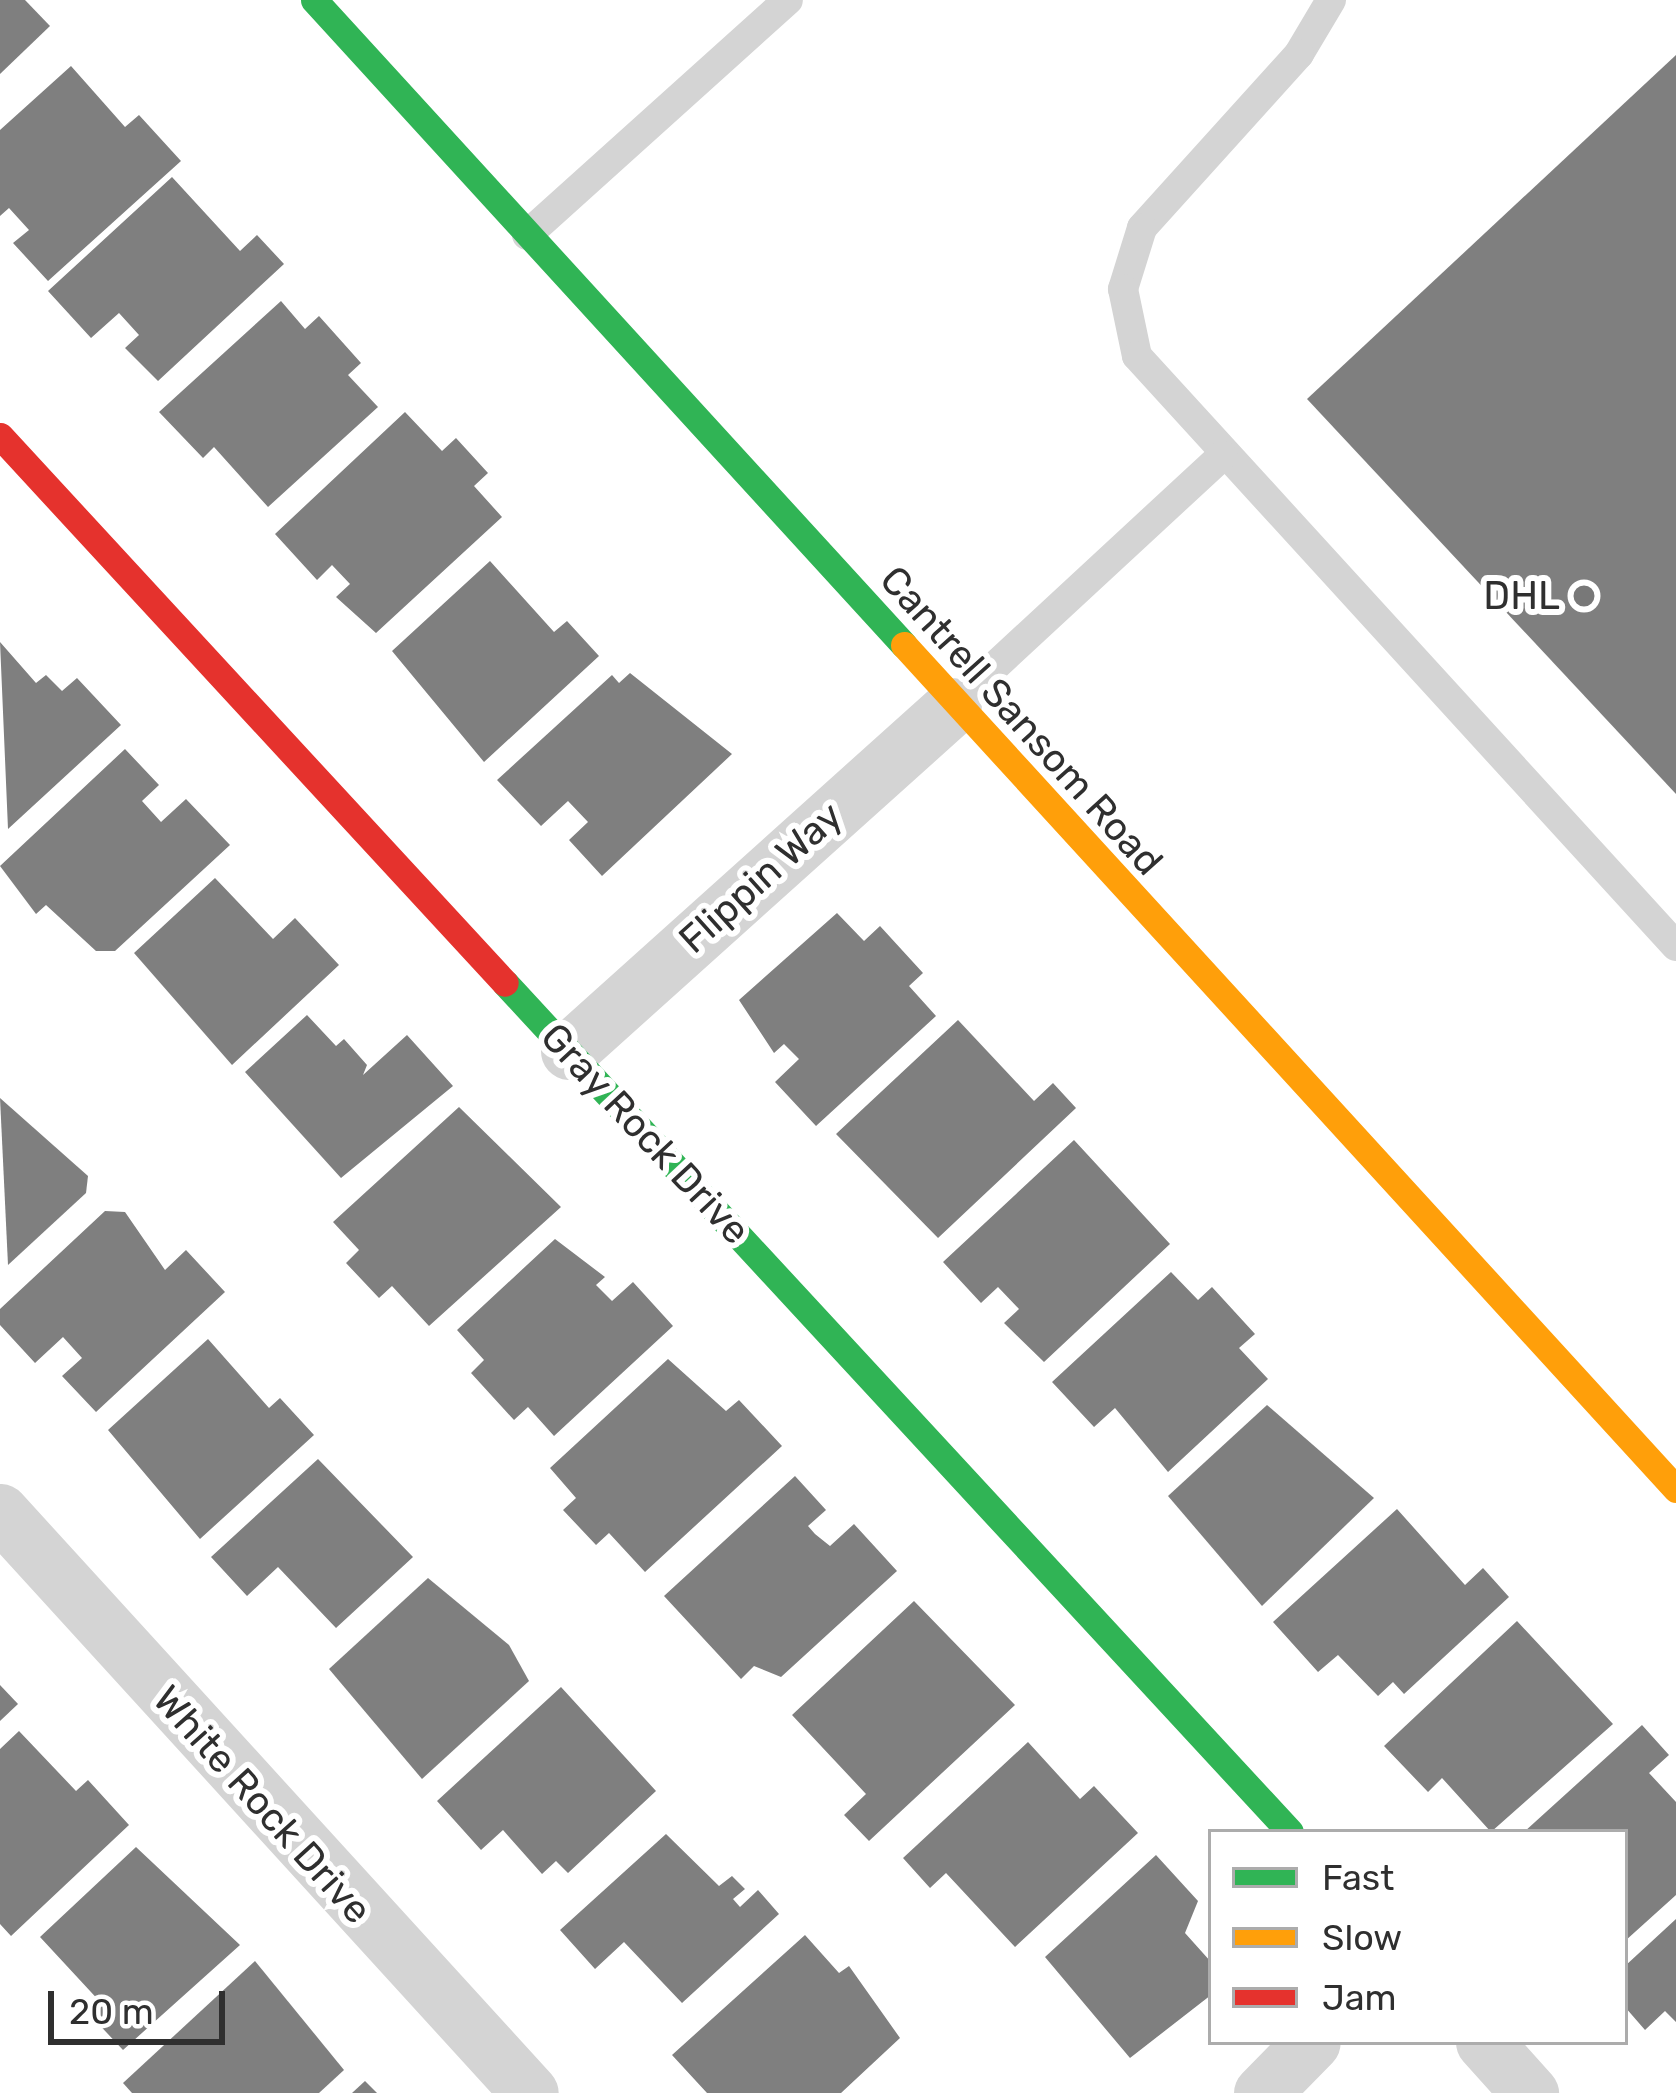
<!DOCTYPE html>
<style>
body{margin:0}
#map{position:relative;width:1676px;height:2093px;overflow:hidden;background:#fff;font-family:Rubik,sans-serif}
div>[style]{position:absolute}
.building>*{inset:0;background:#7f7f7f}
.lane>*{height:30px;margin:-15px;padding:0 15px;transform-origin:15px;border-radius:15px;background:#d4d4d4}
.street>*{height:57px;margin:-28.5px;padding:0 28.5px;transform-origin:28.5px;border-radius:28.5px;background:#d4d4d4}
.fast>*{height:27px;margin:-13.5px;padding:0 13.5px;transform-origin:13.5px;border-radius:13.5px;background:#30b455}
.slow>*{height:27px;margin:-13.5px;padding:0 13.5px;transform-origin:13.5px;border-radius:13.5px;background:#ff9f0a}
.jam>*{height:27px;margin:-13.5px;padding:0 13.5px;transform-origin:13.5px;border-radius:13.5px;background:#e5322d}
.dots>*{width:33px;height:33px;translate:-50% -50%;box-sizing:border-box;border:6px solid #fff;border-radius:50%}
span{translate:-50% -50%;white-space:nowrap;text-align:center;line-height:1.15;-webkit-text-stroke:12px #fff;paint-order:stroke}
.poi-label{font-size:39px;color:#2f2f2f}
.right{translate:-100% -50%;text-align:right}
.street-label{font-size:39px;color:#2f2f2f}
.legend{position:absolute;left:1208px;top:1829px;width:420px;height:216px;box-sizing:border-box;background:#fff;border:3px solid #acacac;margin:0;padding:15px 21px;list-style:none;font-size:36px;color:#2f2f2f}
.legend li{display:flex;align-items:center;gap:24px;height:60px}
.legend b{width:60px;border:3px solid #acacac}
.scale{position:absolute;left:48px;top:1991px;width:177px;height:54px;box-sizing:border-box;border:6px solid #2f2f2f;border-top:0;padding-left:15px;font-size:36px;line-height:42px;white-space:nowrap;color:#2f2f2f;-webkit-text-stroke:9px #fff;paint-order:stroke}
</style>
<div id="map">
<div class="building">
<div style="clip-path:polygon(0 0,25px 0,50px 26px,0 74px)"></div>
<div style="clip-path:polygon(1676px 55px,1676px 794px,1307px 399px)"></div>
<div style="clip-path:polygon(71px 66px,125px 127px,139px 115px,181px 161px,48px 281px,13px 243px,29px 230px,9px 208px,0 216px,0 130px)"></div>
<div style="clip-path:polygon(172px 177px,240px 251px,257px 235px,284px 264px,158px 381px,125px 348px,139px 335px,119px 313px,91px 338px,48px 291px)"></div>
<div style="clip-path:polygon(281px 301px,305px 329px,319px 316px,361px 363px,348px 375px,378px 407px,268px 507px,214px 447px,203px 458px,159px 412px)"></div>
<div style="clip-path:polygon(405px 412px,442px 451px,456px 438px,488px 473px,474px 486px,502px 517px,376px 633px,336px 597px,350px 584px,332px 565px,317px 580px,275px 534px)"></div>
<div style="clip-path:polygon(490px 561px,554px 632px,567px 621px,599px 656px,484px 762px,392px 651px)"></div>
<div style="clip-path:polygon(0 642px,36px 683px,46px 675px,62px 691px,77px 678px,121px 725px,8px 829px)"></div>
<div style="clip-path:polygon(630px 673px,732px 754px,602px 876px,569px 840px,588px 822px,568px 801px,541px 826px,497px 780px,612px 675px,619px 683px)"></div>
<div style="clip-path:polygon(125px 749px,159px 785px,142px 801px,161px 822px,186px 799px,230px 845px,115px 951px,96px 951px,46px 905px,36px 914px,0 866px)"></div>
<div style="clip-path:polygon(215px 878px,273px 939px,295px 918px,339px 965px,232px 1065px,134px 953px)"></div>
<div style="clip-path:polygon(837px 913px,864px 941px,880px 926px,923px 973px,909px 986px,936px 1016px,816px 1126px,775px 1082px,799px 1059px,784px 1044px,774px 1053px,739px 1000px)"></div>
<div style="clip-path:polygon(307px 1015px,336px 1046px,344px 1039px,367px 1065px,363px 1075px,407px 1035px,453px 1086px,341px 1178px,245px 1072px)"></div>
<div style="clip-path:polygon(958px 1020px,1034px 1101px,1053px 1083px,1076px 1108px,938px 1238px,836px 1134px)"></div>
<div style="clip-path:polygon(0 1098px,88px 1176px,86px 1193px,8px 1265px)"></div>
<div style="clip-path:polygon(459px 1107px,561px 1207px,429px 1326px,392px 1286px,379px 1298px,346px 1263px,359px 1250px,333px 1222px)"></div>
<div style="clip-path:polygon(1074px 1140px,1170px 1244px,1044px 1362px,1004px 1323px,1019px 1309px,998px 1287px,981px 1303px,943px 1262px)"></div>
<div style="clip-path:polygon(105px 1211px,125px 1212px,165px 1270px,186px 1250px,225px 1292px,96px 1412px,62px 1376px,82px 1358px,63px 1337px,35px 1363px,0 1325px,0 1309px)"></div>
<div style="clip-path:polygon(555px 1239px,605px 1277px,596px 1285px,612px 1301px,633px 1282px,673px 1326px,554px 1436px,528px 1407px,514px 1420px,471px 1373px,484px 1360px,457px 1330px)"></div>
<div style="clip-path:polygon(1171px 1272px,1198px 1300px,1212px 1287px,1255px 1334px,1239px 1348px,1268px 1379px,1168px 1472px,1115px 1408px,1094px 1427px,1052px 1382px)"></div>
<div style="clip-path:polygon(208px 1339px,269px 1408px,280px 1398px,314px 1435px,200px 1539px,108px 1430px)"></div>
<div style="clip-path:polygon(668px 1359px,726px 1411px,739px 1400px,782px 1446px,645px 1572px,609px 1533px,596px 1545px,563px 1510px,576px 1498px,550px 1468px)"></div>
<div style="clip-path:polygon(1267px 1405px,1374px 1498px,1262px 1606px,1168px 1496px)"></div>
<div style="clip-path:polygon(318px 1459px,413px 1557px,336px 1628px,278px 1567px,247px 1596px,211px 1557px)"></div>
<div style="clip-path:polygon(795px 1476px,826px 1510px,808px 1526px,815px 1534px,830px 1546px,854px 1524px,897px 1571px,781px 1677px,754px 1666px,741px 1679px,664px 1596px)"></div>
<div style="clip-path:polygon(1397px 1509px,1465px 1585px,1483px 1568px,1509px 1597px,1404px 1694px,1393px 1682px,1378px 1696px,1338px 1655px,1318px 1672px,1273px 1622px)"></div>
<div style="clip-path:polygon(428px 1578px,509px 1645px,529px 1681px,422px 1779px,329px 1669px)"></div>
<div style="clip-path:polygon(914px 1601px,1015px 1705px,869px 1841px,844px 1815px,866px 1794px,792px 1715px)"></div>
<div style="clip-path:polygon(1517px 1621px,1613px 1724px,1491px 1832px,1442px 1778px,1428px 1792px,1384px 1746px)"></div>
<div style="clip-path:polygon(0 1685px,18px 1704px,0 1721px)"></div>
<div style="clip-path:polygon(561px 1687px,656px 1791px,568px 1873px,556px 1861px,542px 1874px,503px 1830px,481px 1850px,437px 1801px)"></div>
<div style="clip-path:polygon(1642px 1725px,1669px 1755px,1649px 1773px,1676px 1802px,1676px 1895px,1625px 1941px,1625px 1832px,1524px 1832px)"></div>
<div style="clip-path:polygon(19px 1731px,76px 1791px,88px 1780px,129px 1825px,11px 1936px,0 1924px,0 1749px)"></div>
<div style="clip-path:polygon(1028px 1742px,1080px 1799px,1094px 1786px,1138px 1833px,1015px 1947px,946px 1873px,930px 1888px,903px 1858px)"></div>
<div style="clip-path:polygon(666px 1834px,719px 1886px,732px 1876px,745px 1889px,733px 1899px,740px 1907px,758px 1890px,779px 1914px,682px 2003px,624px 1942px,595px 1969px,560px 1930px)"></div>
<div style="clip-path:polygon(136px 1847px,240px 1945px,123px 2050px,91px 2016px,103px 2005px,40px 1937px)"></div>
<div style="clip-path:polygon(1156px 1855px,1198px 1901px,1185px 1933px,1211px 1962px,1211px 1995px,1130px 2058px,1045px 1957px)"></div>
<div style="clip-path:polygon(1676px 1919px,1676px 2022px,1665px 2011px,1645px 2030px,1625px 2007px,1625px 1966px)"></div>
<div style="clip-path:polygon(805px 1935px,839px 1973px,849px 1966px,900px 2038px,841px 2093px,707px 2093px,672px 2055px)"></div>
<div style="clip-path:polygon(255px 1961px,344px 2070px,319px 2093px,132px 2093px,123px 2083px)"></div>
<div style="clip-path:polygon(365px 2081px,377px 2093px,352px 2093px)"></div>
</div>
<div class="lane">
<div style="left:1331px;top:0;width:63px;rotate:120.7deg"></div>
<div style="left:1299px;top:54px;width:234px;rotate:132.1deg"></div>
<div style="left:1142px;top:228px;width:64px;rotate:107.3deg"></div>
<div style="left:1123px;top:289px;width:68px;rotate:78.2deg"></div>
<div style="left:1137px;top:356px;width:799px;rotate:47.59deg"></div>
<div style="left:527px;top:235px;width:351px;rotate:-42deg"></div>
<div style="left:953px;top:705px;width:367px;rotate:-42.8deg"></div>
</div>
<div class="street">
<div style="left:569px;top:1051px;width:516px;rotate:-41.94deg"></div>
<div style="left:0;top:1512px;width:786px;rotate:47.63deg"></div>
<div style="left:1484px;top:2042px;width:69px;rotate:48deg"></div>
<div style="left:1262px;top:2093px;width:71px;rotate:-45.6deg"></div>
</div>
<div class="fast">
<div style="left:314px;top:0;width:874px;rotate:47.55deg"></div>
<div style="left:505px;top:983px;width:1156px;rotate:47.24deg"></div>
</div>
<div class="slow">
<div style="left:904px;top:645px;width:1144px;rotate:47.55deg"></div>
</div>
<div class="jam">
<div style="left:0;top:436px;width:744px;rotate:47.29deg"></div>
</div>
<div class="dots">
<div style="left:1584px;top:596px;background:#787878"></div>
</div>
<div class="poi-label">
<span class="right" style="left:1560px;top:596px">DHL</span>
</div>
<div class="street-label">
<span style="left:1021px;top:721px;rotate:48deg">Cantrell Sansom Road</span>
<span style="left:761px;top:878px;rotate:-42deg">Flippin Way</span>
<span style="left:645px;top:1134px;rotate:47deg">Gray Rock Drive</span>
<span style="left:262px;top:1805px;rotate:48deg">White Rock Drive</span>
</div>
<ul class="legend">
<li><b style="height:15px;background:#30b455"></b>Fast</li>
<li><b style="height:15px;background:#ff9f0a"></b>Slow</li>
<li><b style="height:15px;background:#e5322d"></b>Jam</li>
</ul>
<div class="scale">20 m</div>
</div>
